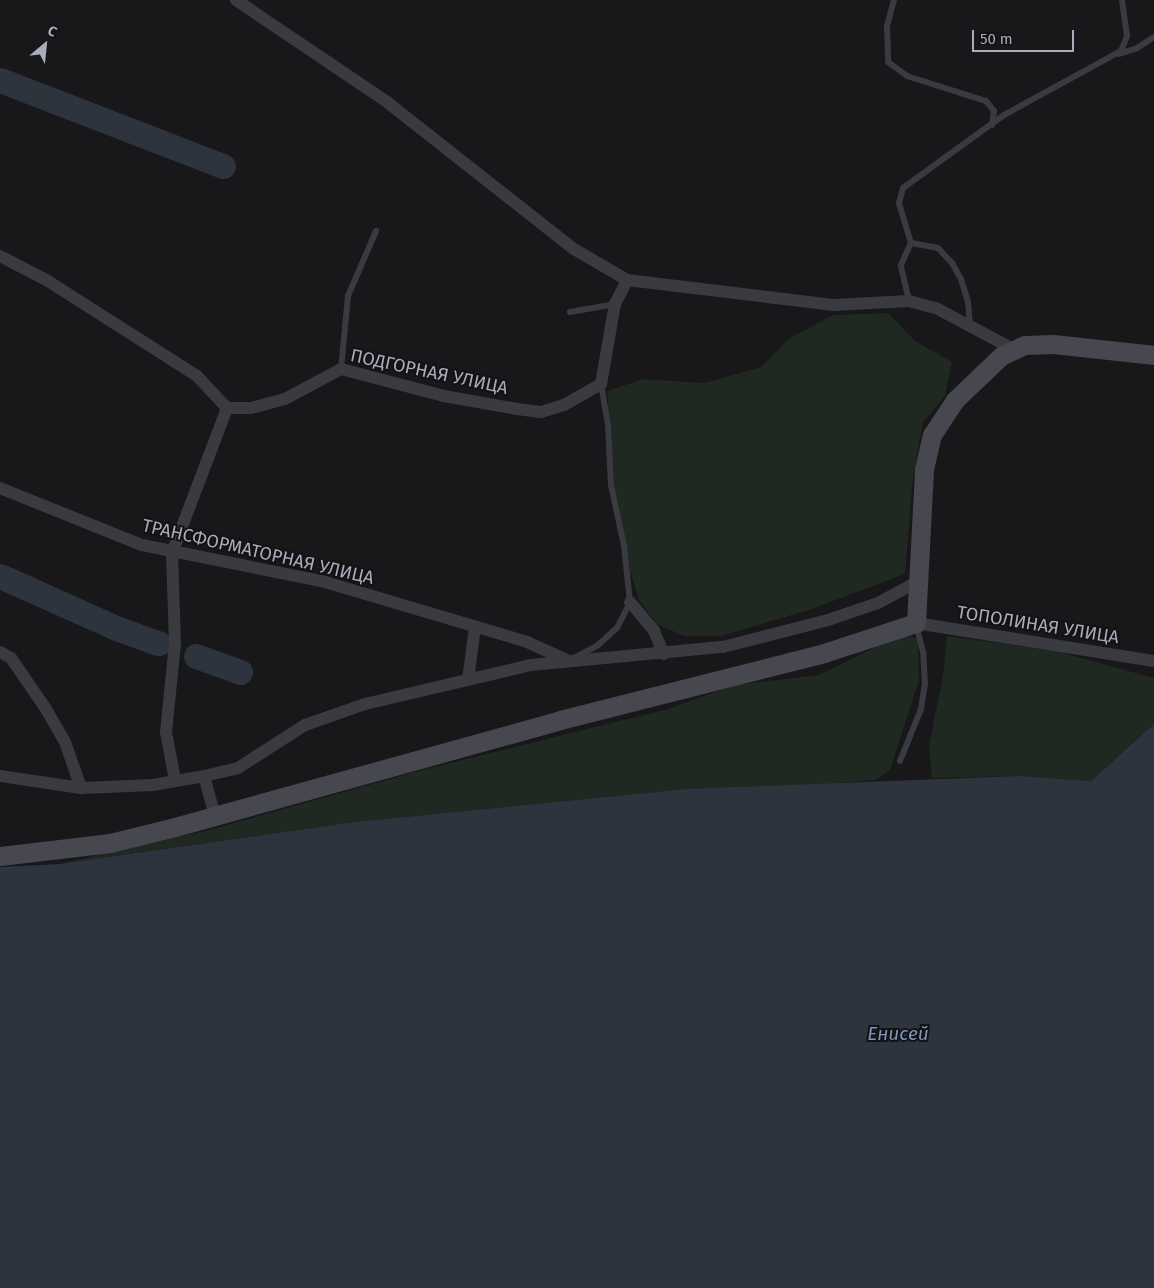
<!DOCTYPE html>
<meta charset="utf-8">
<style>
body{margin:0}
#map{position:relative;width:1154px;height:1288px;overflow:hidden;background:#18171a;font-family:"Fira Sans",sans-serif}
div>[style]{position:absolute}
.green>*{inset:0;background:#1f2821}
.water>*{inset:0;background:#2d343e}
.river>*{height:25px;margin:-12.5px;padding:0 12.5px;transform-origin:12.5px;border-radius:12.5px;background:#2d343e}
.lane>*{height:6px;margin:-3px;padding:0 3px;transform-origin:3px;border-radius:3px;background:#3a3a41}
.street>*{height:12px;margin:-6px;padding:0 6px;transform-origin:6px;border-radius:6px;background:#3a3a41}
.secondary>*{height:19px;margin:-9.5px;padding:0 9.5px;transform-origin:9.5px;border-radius:9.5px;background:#46474f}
span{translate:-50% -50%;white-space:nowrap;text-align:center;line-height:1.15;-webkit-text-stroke:4px #131215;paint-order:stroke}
.street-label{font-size:18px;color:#a9acba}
.water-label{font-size:19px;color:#7f95b6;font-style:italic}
.north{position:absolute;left:20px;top:20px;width:50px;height:50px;-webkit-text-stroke:4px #131215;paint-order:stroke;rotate:28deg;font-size:14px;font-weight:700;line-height:20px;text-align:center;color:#a9acba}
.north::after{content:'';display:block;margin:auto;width:18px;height:22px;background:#a9acba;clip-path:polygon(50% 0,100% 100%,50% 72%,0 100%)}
.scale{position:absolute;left:972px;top:30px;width:102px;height:22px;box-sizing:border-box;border:2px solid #a9acba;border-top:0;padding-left:6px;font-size:15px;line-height:18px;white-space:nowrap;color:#a9acba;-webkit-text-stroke:4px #131215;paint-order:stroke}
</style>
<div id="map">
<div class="green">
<div style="clip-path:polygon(888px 313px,915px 341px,952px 362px,945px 396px,923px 422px,913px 477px,905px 574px,812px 609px,721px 636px,684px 636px,657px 624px,639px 600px,629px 567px,615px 497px,607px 391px,643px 379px,704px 383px,761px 367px,790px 338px,833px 315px)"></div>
<div style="clip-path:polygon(898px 636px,918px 638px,919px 680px,890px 770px,876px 780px,786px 787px,686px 789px,354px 822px,59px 864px,205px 831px,422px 770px,668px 709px,735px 685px,819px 675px)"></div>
<div style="clip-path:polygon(947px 636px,1056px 651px,1154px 678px,1154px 724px,1091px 781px,1020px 776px,932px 778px,929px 745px,943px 676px)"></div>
</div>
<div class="water">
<div style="clip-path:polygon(1154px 724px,1154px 1288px,0 1288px,0 867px,59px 864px,354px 822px,686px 789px,1020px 776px,1091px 781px)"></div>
</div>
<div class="river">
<div style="left:0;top:80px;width:239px;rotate:21.1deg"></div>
<div style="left:0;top:576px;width:127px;rotate:24.1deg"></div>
<div style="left:116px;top:628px;width:45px;rotate:19.7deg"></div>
<div style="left:196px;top:656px;width:47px;rotate:20deg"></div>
</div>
<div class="lane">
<div style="left:894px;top:0;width:28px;rotate:105deg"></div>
<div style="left:887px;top:27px;width:35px;rotate:88deg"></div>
<div style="left:888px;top:62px;width:24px;rotate:36deg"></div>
<div style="left:907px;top:76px;width:83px;rotate:17.6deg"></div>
<div style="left:986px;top:101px;width:13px;rotate:51deg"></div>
<div style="left:994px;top:111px;width:14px;rotate:98deg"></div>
<div style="left:1119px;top:54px;width:19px;rotate:-18deg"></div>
<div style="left:1137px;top:48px;width:20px;rotate:-33deg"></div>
<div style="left:911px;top:243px;width:27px;rotate:10deg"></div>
<div style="left:938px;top:248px;width:21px;rotate:47deg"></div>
<div style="left:952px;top:263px;width:18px;rotate:61deg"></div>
<div style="left:961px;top:279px;width:24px;rotate:73deg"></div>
<div style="left:968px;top:302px;width:24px;rotate:85deg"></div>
<div style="left:909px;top:301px;width:37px;rotate:-103deg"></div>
<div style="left:901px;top:265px;width:24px;rotate:-66deg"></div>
<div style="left:911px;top:243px;width:42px;rotate:-106.7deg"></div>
<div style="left:899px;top:203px;width:16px;rotate:-75deg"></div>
<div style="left:903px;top:188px;width:125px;rotate:-35.9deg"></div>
<div style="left:1004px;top:115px;width:133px;rotate:-28.7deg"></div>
<div style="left:1121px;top:51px;width:16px;rotate:-68deg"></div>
<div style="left:1127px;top:36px;width:36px;rotate:-98deg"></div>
<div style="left:570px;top:312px;width:46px;rotate:-10.1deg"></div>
<div style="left:341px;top:369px;width:73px;rotate:-84.5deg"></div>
<div style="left:348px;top:296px;width:71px;rotate:-66.7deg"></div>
<div style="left:574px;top:658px;width:27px;rotate:-28deg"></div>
<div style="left:598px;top:645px;width:25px;rotate:-42deg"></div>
<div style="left:617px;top:628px;width:29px;rotate:-63deg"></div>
<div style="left:630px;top:602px;width:56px;rotate:-96.1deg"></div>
<div style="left:624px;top:546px;width:62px;rotate:-102deg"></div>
<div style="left:611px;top:485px;width:60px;rotate:-92.9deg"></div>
<div style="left:608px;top:425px;width:42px;rotate:-99.7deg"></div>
<div style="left:900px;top:761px;width:56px;rotate:-68deg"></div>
<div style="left:921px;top:709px;width:24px;rotate:-81deg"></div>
<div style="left:925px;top:685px;width:33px;rotate:-93deg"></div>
<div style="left:923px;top:652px;width:29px;rotate:-104deg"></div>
</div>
<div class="street">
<div style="left:236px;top:0;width:182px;rotate:34deg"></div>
<div style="left:387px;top:102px;width:238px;rotate:38.2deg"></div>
<div style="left:574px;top:249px;width:61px;rotate:30.3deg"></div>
<div style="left:627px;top:280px;width:209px;rotate:6.9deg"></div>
<div style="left:834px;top:305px;width:75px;rotate:-3.1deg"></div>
<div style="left:909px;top:301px;width:28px;rotate:15deg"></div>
<div style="left:936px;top:308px;width:87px;rotate:28deg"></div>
<div style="left:0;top:256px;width:54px;rotate:27.5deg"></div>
<div style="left:48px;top:281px;width:177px;rotate:32.5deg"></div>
<div style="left:197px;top:376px;width:44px;rotate:46.8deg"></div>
<div style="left:227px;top:408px;width:24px"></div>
<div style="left:251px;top:408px;width:35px;rotate:-15deg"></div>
<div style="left:285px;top:399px;width:64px;rotate:-28.2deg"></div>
<div style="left:341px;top:369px;width:106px;rotate:14.7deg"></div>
<div style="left:444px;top:396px;width:74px;rotate:10.1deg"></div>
<div style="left:517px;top:409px;width:24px;rotate:7deg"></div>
<div style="left:541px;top:412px;width:24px;rotate:-17deg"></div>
<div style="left:564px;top:405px;width:43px;rotate:-29.6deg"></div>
<div style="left:601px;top:384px;width:81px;rotate:-80.1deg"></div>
<div style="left:615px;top:304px;width:27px;rotate:-63deg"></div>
<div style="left:0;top:488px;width:153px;rotate:21.9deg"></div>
<div style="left:142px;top:545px;width:187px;rotate:11.4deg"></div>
<div style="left:325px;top:582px;width:211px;rotate:16.5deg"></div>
<div style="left:527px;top:642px;width:46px;rotate:24.3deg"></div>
<div style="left:630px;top:602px;width:38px;rotate:50deg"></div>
<div style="left:654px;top:631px;width:25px;rotate:67deg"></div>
<div style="left:916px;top:623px;width:241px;rotate:9.1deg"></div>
<div style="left:0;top:652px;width:13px;rotate:29deg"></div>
<div style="left:11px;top:658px;width:62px;rotate:55.5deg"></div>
<div style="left:46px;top:709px;width:38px;rotate:60deg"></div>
<div style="left:65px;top:742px;width:49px;rotate:70.8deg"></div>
<div style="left:468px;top:680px;width:53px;rotate:-82.5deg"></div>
<div style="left:0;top:776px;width:82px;rotate:8.4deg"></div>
<div style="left:81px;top:788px;width:72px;rotate:-2.4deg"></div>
<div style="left:153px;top:785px;width:52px;rotate:-10deg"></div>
<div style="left:204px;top:776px;width:35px;rotate:-13deg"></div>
<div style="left:238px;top:768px;width:80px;rotate:-32.7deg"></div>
<div style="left:305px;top:725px;width:64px;rotate:-19.3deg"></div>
<div style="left:365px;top:704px;width:171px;rotate:-13.2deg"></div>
<div style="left:531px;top:665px;width:193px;rotate:-5.4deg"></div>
<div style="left:723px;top:647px;width:108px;rotate:-14.4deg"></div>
<div style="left:828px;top:620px;width:53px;rotate:-18.8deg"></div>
<div style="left:878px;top:603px;width:44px;rotate:-28.3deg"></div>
<div style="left:204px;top:776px;width:41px;rotate:74.6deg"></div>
<div style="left:175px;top:780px;width:49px;rotate:-100.6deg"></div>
<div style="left:166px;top:732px;width:88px;rotate:-84.2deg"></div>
<div style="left:175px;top:644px;width:91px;rotate:-91.9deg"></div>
<div style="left:172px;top:553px;width:155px;rotate:-69.2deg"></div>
</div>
<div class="secondary">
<div style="left:0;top:856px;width:111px;rotate:-6.7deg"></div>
<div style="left:110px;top:843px;width:67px;rotate:-13.8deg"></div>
<div style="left:175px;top:827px;width:400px;rotate:-15.5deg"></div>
<div style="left:560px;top:720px;width:272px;rotate:-14.2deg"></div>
<div style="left:824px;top:653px;width:97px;rotate:-18.1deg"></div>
<div style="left:916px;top:623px;width:154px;rotate:-87deg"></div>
<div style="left:924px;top:469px;width:35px;rotate:-77deg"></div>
<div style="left:932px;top:435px;width:42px;rotate:-56.7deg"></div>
<div style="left:955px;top:400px;width:64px;rotate:-43.7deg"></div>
<div style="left:1001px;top:356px;width:26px;rotate:-25deg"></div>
<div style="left:1025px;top:345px;width:28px;rotate:-2deg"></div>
<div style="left:1053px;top:344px;width:102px;rotate:6.2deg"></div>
</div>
<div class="street-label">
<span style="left:429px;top:372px;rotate:12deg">ПОДГОРНАЯ УЛИЦА</span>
<span style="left:258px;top:552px;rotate:13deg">ТРАНСФОРМАТОРНАЯ УЛИЦА</span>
<span style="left:1038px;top:625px;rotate:9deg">ТОПОЛИНАЯ УЛИЦА</span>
</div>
<div class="water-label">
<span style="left:898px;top:1034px">Енисей</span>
</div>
<div class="north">С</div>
<div class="scale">50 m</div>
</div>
